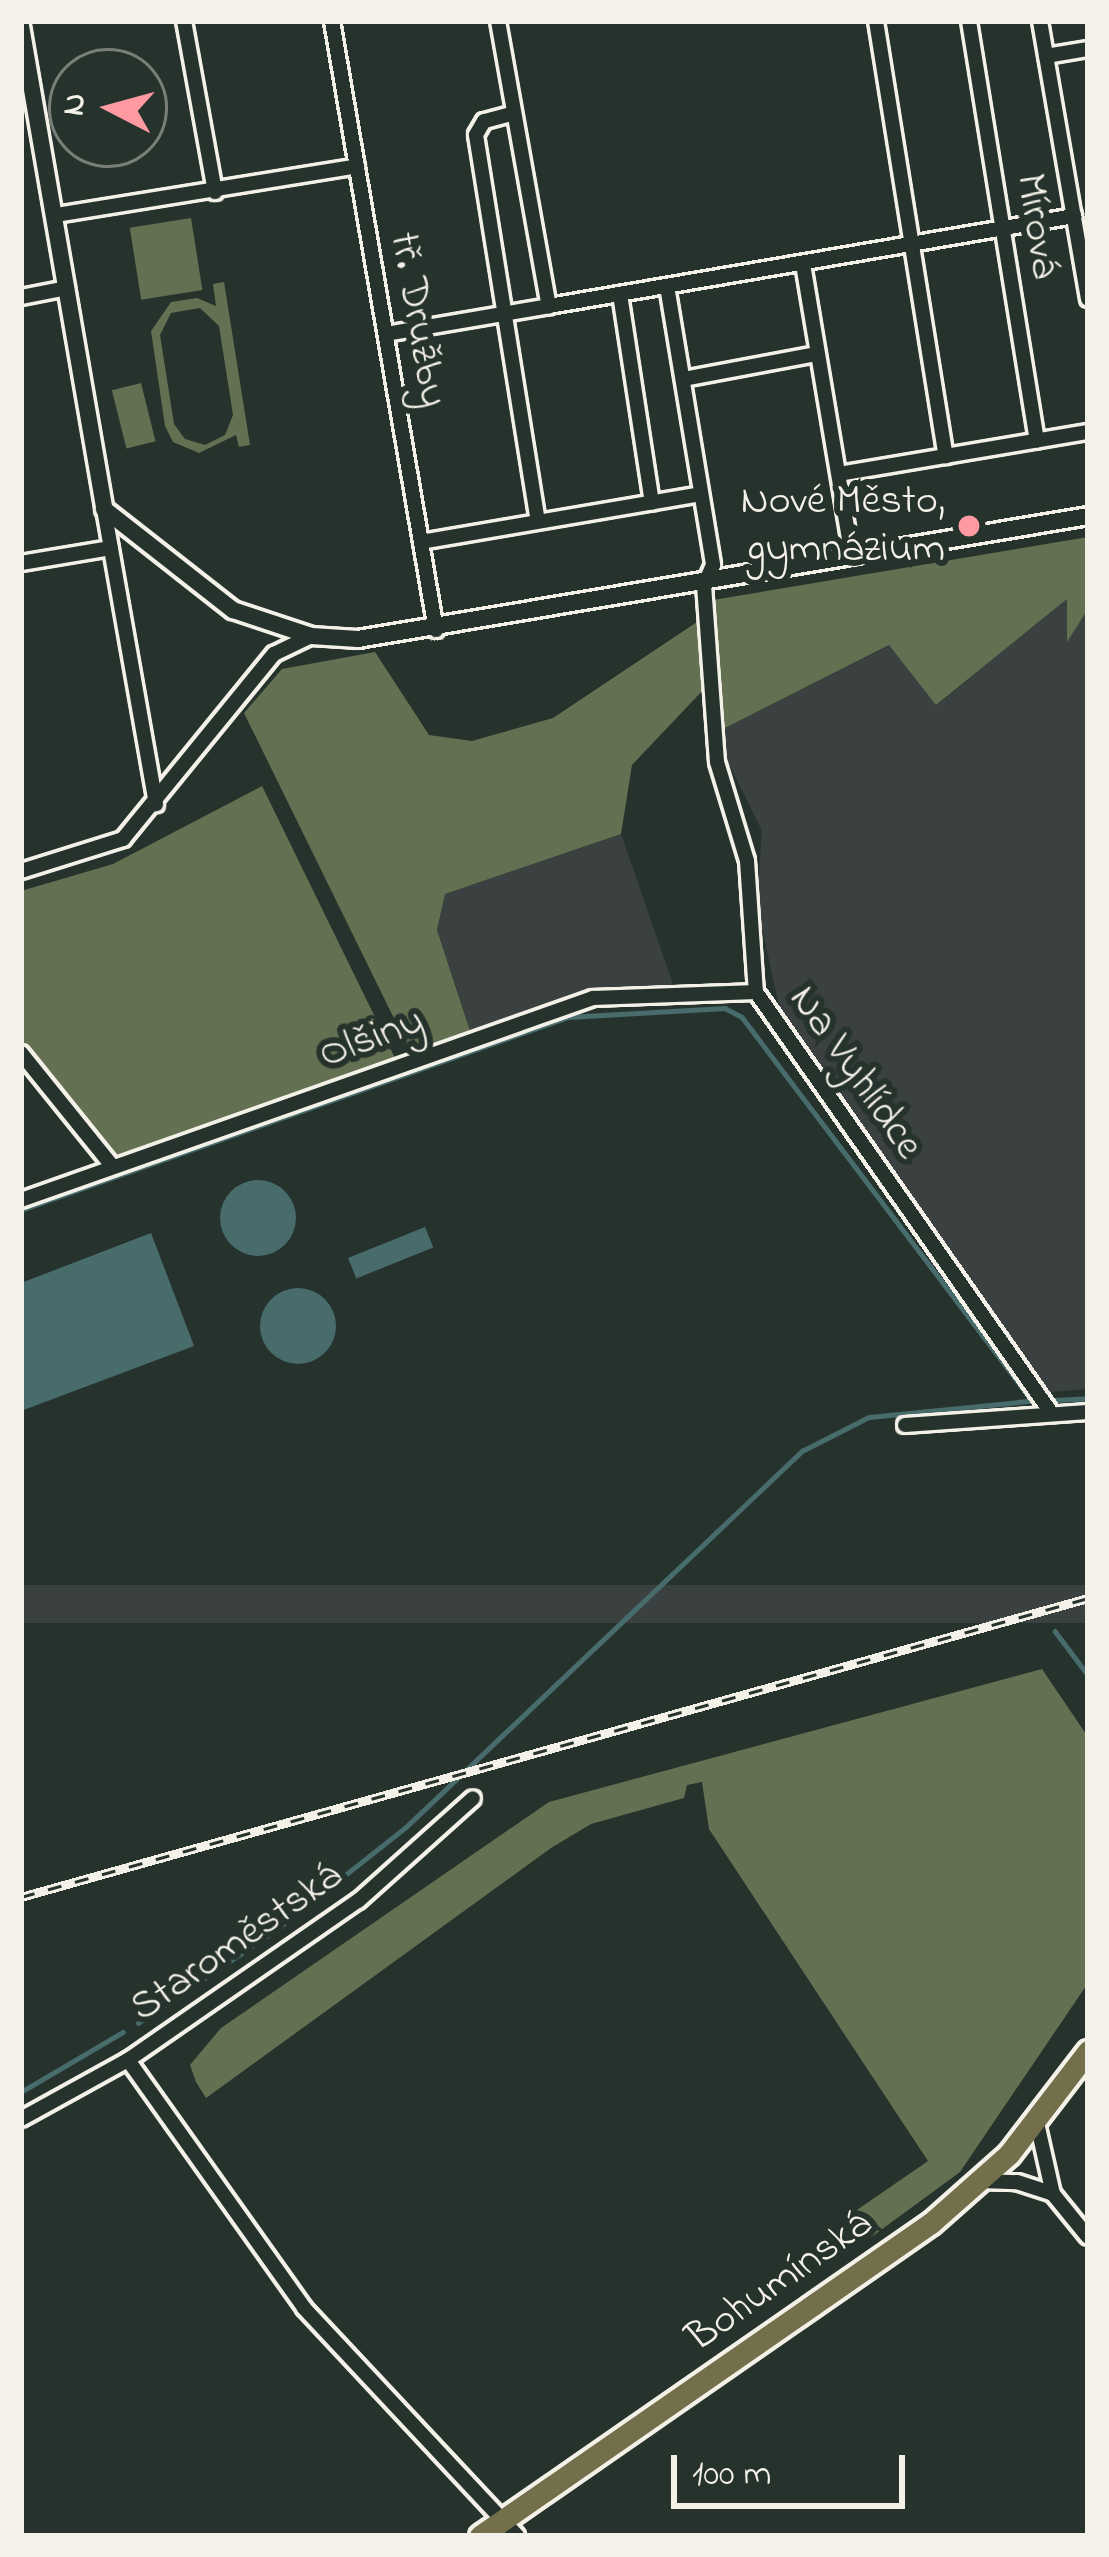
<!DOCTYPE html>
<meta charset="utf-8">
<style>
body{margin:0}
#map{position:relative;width:1109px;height:2557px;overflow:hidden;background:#26332d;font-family:"Indie Flower",sans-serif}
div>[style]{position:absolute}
.built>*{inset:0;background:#3a4140;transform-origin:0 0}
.green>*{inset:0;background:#637051;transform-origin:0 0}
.water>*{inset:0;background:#486c6c;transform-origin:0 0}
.round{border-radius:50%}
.stream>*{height:4.5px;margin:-2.25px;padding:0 2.25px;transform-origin:2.25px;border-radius:2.25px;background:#486c6c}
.roads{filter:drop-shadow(3px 0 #f4f1e8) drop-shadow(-3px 0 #f4f1e8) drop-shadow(0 3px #f4f1e8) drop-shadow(0 -3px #f4f1e8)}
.minor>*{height:14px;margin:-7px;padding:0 7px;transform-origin:7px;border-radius:7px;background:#26332d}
.tertiary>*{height:16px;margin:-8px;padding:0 8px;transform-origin:8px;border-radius:8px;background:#26332d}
.primary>*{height:21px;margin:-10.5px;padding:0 10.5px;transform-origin:10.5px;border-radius:10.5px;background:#726f4a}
.rail>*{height:9px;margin-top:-4.5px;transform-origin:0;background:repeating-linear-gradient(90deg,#26332d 0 14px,#f4f1e8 0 28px);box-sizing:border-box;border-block:3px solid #f4f1e8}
.dots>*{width:33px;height:33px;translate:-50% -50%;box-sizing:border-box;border:6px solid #26332d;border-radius:50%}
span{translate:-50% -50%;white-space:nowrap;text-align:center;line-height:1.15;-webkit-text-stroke:12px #26332d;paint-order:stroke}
.street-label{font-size:42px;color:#f4f1e8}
.poi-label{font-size:42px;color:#f4f1e8}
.right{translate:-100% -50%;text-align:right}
.frame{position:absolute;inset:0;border:24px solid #f4f1e8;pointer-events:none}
.north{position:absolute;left:48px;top:48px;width:120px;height:120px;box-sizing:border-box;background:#26332d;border:3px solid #787f78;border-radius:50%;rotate:276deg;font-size:33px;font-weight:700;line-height:48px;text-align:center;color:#f4f1e8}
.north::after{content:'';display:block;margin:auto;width:42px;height:54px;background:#ff9aa2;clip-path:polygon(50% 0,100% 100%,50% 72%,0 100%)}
.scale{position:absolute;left:671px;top:2455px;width:234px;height:54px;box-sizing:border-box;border:6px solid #f4f1e8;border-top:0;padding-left:15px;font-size:36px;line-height:42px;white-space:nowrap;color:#f4f1e8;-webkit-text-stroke:9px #26332d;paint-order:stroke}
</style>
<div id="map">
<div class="built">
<div style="clip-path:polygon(1068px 598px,1069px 638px,1088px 609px,1088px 1389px,1050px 1392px,780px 1011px,757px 905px,762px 831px,728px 762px,723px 729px,890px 645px,937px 705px)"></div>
<div style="clip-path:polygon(621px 834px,674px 987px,596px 992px,470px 1031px,437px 930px,445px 894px)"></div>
<div style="left:1088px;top:1585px;width:38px;height:1108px;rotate:90deg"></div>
</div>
<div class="green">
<div style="left:191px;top:218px;width:73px;height:62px;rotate:81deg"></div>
<div style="clip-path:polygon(evenodd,224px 282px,250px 445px,239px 447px,236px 435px,199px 453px,173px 442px,165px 426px,151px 331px,171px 302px,197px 298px,216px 306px,213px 284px,224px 282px,200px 308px,219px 326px,233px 415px,225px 435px,205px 445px,185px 439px,174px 424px,160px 335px,171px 313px,200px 308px)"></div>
<div style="left:141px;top:383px;width:60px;height:30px;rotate:76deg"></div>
<div style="clip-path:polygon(1088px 537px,1088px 609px,1067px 642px,1067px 599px,936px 705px,889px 645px,723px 729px,713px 600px)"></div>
<div style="clip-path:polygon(700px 620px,705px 688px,632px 765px,621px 834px,445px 894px,437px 930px,470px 1031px,411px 1053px,244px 713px,282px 669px,375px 652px,429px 735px,472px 741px,553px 718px)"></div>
<div style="clip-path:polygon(262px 786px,395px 1058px,113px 1157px,21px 1043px,21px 891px,113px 864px)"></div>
<div style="clip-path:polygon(1042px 1669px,1088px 1737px,1088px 1983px,960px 2172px,870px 2238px,851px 2226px,854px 2212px,928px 2161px,709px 1829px,702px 1782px,687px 1785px,684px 1798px,591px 1824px,551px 1848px,206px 2098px,196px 2082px,190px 2065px,221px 2028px,549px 1802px)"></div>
</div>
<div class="water">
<div class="round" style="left:220px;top:1180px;width:76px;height:76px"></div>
<div style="left:425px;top:1227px;width:22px;height:83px;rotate:68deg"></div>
<div style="clip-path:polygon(151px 1233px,194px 1346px,21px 1411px,21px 1283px)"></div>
<div class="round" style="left:260px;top:1288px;width:76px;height:76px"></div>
</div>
<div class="stream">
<div style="left:21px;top:1210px;width:580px;rotate:-19.43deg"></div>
<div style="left:568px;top:1017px;width:157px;rotate:-3.3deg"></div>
<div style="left:725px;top:1008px;width:19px;rotate:28deg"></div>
<div style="left:742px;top:1017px;width:481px;rotate:52.9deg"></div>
<div style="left:1055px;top:1400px;width:33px;rotate:-3deg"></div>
<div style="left:1055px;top:1631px;width:55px;rotate:53.1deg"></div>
<div style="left:138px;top:2023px;width:163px;rotate:-34deg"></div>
<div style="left:273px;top:1932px;width:169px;rotate:-38.3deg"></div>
<div style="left:406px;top:1827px;width:546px;rotate:-43.52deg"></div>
<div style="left:802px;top:1451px;width:75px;rotate:-26.9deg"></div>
<div style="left:869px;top:1417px;width:162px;rotate:-5.7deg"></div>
<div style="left:21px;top:2092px;width:118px;rotate:-30.5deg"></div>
</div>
<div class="roads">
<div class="minor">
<div style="left:184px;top:21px;width:174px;rotate:79.7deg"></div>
<div style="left:332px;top:21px;width:618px;rotate:80.31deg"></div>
<div style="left:498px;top:21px;width:290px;rotate:79.9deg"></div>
<div style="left:549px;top:306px;width:533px;rotate:-9.73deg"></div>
<div style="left:876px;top:21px;width:441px;rotate:80.9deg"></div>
<div style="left:969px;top:21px;width:425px;rotate:80.8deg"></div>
<div style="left:1040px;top:21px;width:282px;rotate:80.2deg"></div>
<div style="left:1046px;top:56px;width:43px;rotate:-9.5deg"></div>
<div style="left:511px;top:114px;width:28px;rotate:165deg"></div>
<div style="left:484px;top:121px;width:16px;rotate:120deg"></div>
<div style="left:476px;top:135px;width:391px;rotate:80.9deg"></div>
<div style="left:56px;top:215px;width:305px;rotate:-9.2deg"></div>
<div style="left:803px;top:264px;width:297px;rotate:80.5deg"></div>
<div style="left:667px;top:286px;width:283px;rotate:80.6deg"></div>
<div style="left:713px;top:565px;width:22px;rotate:114deg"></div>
<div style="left:704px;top:585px;width:177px;rotate:85.8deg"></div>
<div style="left:717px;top:762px;width:103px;rotate:73.1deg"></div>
<div style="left:747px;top:861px;width:131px;rotate:86.1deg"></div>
<div style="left:756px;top:992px;width:515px;rotate:54.95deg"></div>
<div style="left:620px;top:294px;width:211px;rotate:81.3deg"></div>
<div style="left:21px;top:297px;width:47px;rotate:-11.1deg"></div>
<div style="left:386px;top:334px;width:165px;rotate:-9.7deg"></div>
<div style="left:683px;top:379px;width:136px;rotate:-10.6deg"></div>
<div style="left:839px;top:474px;width:253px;rotate:-9.6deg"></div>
<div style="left:104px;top:509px;width:300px;rotate:80deg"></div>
<div style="left:421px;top:542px;width:284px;rotate:-9.7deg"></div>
<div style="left:21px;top:563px;width:91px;rotate:-9.5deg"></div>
<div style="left:21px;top:871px;width:107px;rotate:-17.4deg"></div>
<div style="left:123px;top:839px;width:239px;rotate:-50.8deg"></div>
<div style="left:274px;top:654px;width:41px;rotate:-25.9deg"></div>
<div style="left:21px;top:1053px;width:146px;rotate:51.1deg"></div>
<div style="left:21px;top:1200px;width:607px;rotate:-19.45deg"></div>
<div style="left:593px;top:998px;width:163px;rotate:-2.1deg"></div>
<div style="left:905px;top:1425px;width:183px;rotate:-4.1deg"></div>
<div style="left:128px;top:2060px;width:304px;rotate:54.6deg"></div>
<div style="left:304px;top:2308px;width:312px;rotate:46.9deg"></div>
<div style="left:21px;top:2119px;width:122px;rotate:-28.9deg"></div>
<div style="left:128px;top:2060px;width:280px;rotate:-34.7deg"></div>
<div style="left:358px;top:1901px;width:154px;rotate:-41.8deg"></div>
<div style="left:1037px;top:2123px;width:73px;rotate:77.3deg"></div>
<div style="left:981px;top:2181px;width:36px;rotate:2deg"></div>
<div style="left:1017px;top:2182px;width:38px;rotate:18deg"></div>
<div style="left:1053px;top:2194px;width:55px;rotate:50.9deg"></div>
</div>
<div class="tertiary">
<div style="left:21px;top:26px;width:490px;rotate:80.2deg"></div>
<div style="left:104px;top:509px;width:164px;rotate:38.1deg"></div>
<div style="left:233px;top:610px;width:82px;rotate:18.4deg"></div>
<div style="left:311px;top:636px;width:47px;rotate:3.7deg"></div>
<div style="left:358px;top:639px;width:740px;rotate:-9.56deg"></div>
</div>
<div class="primary">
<div style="left:480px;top:2536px;width:549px;rotate:-34.76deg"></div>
<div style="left:931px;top:2223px;width:104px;rotate:-41.5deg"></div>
<div style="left:1009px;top:2154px;width:130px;rotate:-52.5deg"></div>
</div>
</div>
<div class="rail">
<div style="left:21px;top:1897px;width:1108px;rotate:-15.65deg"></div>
</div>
<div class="dots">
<div style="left:969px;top:526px;background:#ff9aa2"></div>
</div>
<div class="street-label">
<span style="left:1036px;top:226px;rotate:81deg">Mírová</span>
<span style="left:417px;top:320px;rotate:80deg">tř. Družby</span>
<span style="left:372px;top:1039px;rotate:-20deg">Olšiny</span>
<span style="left:855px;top:1073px;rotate:55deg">Na Vyhlídce</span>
<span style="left:237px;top:1943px;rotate:-35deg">Staroměstská</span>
<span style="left:780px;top:2282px;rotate:-35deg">Bohumínská</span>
</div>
<div class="poi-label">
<span class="right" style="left:945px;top:526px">Nové Město,<br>gymnázium</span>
</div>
<div class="frame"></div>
<div class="north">N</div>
<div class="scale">100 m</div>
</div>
